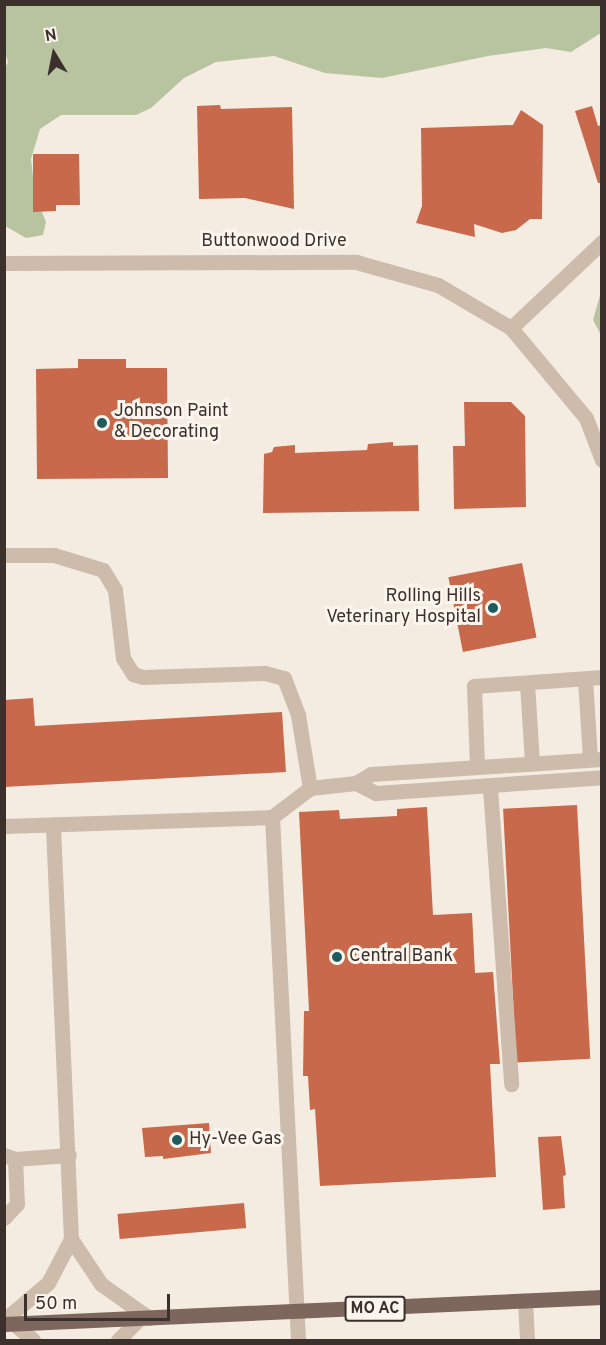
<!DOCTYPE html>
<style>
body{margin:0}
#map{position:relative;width:606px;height:1345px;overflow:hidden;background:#f4ebe1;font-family:Overpass,sans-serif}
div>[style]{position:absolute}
.green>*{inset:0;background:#b8c4a0}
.building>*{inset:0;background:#c8694b;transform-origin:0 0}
.minor>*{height:15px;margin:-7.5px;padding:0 7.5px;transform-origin:7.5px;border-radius:7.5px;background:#cdbbac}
.major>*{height:15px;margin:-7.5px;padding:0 7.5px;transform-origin:7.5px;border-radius:7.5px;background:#7d675c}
.dots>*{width:16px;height:16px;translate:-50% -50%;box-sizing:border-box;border:3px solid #fbf5ee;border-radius:50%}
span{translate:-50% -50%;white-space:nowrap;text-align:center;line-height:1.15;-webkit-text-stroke:6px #fbf5ee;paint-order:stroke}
.shield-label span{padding:2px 4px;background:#fbf5ee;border:2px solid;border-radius:4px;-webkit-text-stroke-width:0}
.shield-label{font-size:16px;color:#3b302b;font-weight:700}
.street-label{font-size:18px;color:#3b302b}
.poi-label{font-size:18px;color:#3b302b}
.left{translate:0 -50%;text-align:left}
.right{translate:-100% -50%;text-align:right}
.frame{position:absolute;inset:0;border:6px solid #3b302b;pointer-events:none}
.north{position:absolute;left:24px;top:24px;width:60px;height:60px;-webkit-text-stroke:4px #fbf5ee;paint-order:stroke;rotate:350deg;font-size:16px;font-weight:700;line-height:24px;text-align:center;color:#3b302b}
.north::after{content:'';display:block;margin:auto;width:21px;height:27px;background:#3b302b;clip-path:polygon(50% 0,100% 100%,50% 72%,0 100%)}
.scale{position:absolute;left:24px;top:1294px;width:146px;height:27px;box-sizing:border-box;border:3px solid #3b302b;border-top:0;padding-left:8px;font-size:18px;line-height:21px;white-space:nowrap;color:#3b302b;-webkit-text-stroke:4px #fbf5ee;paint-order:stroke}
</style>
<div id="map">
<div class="green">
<div style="clip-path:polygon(5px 5px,601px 5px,601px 33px,571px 52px,546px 48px,488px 56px,382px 78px,325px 73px,274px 56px,216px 62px,184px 78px,151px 108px,136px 115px,61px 115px,40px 129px,31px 159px,35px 195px,46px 222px,43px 235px,26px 238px,5px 226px,4px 70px,8px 62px,5px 52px)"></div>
<div style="clip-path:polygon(601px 292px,602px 335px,601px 335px,593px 320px)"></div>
</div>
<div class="building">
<div style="clip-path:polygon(220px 105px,221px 109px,292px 107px,294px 209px,245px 198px,199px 199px,197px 106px)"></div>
<div style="clip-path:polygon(592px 106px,598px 126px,602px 125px,602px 183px,598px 183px,575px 111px)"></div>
<div style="clip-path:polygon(521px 110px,543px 125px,542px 219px,530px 219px,516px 230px,502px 233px,474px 224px,475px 237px,416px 223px,422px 206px,421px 128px,513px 125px)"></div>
<div style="clip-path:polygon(33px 154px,79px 154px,80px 205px,56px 205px,56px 211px,33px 212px)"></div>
<div style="clip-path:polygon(78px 359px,126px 359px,126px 368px,167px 368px,168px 478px,37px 479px,36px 369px,78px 368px)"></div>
<div style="clip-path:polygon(464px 402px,511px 402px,525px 416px,526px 507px,454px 509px,453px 446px,465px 446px)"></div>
<div style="clip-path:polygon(393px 442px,393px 446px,418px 445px,419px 511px,263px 513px,264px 454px,272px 452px,274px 447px,295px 445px,295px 453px,367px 450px,368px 444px)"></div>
<div style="left:522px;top:563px;width:76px;height:75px;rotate:79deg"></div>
<div style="clip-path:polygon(33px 698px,35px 726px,282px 712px,286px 772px,4px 787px,4px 700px)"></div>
<div style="left:577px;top:805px;width:254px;height:74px;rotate:87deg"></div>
<div style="clip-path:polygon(427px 807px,433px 915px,472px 913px,475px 973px,493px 972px,500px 1064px,490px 1064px,496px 1177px,320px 1186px,315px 1109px,310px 1110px,308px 1076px,303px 1076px,304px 1011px,309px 1011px,299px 812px,339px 810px,340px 819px,397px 816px,397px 809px)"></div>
<div style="clip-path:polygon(209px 1123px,211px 1153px,163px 1159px,163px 1156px,145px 1157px,142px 1128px)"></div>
<div style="clip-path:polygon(561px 1136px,566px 1175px,563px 1176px,565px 1208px,543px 1210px,538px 1137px)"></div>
<div style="left:244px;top:1203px;width:25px;height:127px;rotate:85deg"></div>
</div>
<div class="minor">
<div style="left:4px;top:263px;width:352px;rotate:-0.2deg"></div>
<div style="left:356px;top:262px;width:85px;rotate:15.7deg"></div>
<div style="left:438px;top:285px;width:85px;rotate:30.5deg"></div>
<div style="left:511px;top:328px;width:117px;rotate:50.2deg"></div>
<div style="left:586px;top:418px;width:45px;rotate:69.1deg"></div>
<div style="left:511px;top:328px;width:125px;rotate:-43.4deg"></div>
<div style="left:4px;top:555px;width:50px"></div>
<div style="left:54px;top:555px;width:51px;rotate:17deg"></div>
<div style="left:103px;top:570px;width:23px;rotate:59deg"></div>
<div style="left:115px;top:590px;width:68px;rotate:83.3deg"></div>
<div style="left:123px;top:658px;width:19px;rotate:58deg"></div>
<div style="left:133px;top:674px;width:10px;rotate:17deg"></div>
<div style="left:143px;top:677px;width:122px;rotate:-1.9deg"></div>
<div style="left:265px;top:673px;width:20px;rotate:15deg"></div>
<div style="left:284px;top:678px;width:40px;rotate:69deg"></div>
<div style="left:298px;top:715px;width:74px;rotate:80.7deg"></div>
<div style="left:585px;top:679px;width:80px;rotate:86.4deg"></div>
<div style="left:527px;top:683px;width:79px;rotate:86.4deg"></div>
<div style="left:477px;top:765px;width:79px;rotate:-92.2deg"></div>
<div style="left:474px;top:686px;width:128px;rotate:-4deg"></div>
<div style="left:356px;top:783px;width:22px;rotate:27deg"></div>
<div style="left:376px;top:793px;width:227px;rotate:-4deg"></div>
<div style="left:490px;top:788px;width:297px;rotate:85.9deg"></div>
<div style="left:272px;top:817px;width:524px;rotate:87.15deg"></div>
<div style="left:4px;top:826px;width:268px;rotate:-1.9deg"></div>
<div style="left:272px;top:817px;width:48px;rotate:-37.3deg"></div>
<div style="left:310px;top:788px;width:46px;rotate:-6.2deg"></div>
<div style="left:356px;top:783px;width:17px;rotate:-31deg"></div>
<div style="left:371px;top:774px;width:231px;rotate:-3.7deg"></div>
<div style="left:4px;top:1155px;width:12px;rotate:20deg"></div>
<div style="left:15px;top:1159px;width:45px;rotate:87.5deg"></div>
<div style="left:17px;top:1204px;width:19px;rotate:133deg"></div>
<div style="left:15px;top:1159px;width:54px;rotate:-4.2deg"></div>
<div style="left:71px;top:1239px;width:54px;rotate:56.3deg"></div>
<div style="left:101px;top:1284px;width:59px;rotate:35.3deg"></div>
<div style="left:525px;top:1301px;width:39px;rotate:87deg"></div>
<div style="left:4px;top:1320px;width:57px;rotate:-40.1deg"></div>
<div style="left:48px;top:1283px;width:50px;rotate:-62.4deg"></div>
<div style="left:71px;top:1239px;width:415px;rotate:-92.5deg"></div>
<div style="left:13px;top:1323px;width:26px;rotate:40deg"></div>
<div style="left:118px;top:1340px;width:30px;rotate:-45deg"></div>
</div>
<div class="major">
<div style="left:4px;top:1324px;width:599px;rotate:-2.59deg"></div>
</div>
<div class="dots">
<div style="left:102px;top:423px;background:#1f5a5e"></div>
<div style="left:493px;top:608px;background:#1f5a5e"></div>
<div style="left:337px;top:957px;background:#1f5a5e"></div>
<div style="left:177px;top:1140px;background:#1f5a5e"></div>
</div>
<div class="shield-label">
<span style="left:375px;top:1309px">MO AC</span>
</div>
<div class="street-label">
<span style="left:274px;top:242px">Buttonwood Drive</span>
</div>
<div class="poi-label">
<span class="left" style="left:114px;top:423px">Johnson Paint<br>&amp; Decorating</span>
<span class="right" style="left:481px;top:608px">Rolling Hills<br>Veterinary Hospital</span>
<span class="left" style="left:349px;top:957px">Central Bank</span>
<span class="left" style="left:189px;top:1140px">Hy-Vee Gas</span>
</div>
<div class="frame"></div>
<div class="north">N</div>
<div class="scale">50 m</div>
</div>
